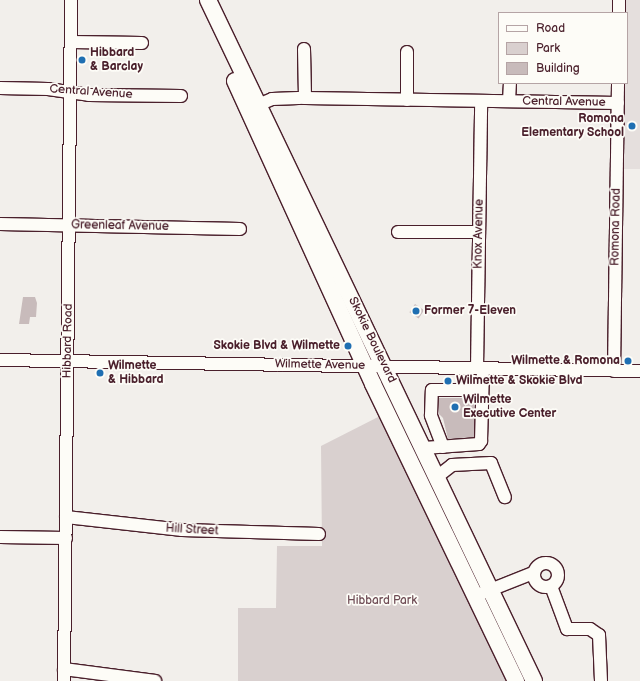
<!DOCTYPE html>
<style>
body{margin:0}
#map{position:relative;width:640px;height:681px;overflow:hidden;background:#f2efeb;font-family:"Balsamiq Sans",sans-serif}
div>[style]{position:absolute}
.built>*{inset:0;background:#e5dfdd}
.green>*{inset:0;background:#d9d0cf}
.building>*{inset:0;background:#c8bbbb;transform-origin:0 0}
.roads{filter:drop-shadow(1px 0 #4a1f2b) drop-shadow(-1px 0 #4a1f2b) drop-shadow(0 1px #4a1f2b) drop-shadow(0 -1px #4a1f2b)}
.minor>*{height:12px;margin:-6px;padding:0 6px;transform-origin:6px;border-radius:6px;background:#fdfcf7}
.minor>.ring{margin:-6px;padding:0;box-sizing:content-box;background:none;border:12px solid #fdfcf7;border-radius:50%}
.major>*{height:16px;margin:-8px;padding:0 8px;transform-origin:8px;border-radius:8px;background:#fdfcf7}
.dots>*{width:11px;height:11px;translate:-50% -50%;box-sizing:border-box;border:2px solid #fdfcf7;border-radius:50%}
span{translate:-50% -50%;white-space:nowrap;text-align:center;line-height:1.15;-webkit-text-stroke:3.5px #fdfcf7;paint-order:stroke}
.poi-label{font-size:12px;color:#4a1f2b;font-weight:700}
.left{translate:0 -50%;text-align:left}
.right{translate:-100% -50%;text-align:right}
.street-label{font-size:12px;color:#4a1f2b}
.park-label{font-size:12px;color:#6e4b54}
.legend{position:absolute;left:498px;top:12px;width:130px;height:72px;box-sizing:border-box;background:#fdfcf7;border:1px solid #b5a4a5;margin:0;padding:5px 7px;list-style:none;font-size:12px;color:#4a1f2b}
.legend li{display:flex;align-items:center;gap:8px;height:20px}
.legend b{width:20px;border:1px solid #b5a4a5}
</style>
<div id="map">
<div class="built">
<div style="clip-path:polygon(625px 0,640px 0,640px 169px,624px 169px,624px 83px,627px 83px)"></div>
</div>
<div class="green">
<div style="clip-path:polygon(382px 415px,510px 681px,238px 681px,238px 608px,276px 608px,277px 546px,322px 546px,321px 446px)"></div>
</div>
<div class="building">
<div style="clip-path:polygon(23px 297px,35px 297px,37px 303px,36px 317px,30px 317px,29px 324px,19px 324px)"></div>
<div style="left:415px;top:304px;width:11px;height:10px;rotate:34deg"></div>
<div style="clip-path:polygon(439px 398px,475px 398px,474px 437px,448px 439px,443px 418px,439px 414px)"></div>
</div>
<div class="roads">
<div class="minor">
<div style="left:619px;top:13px;width:13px;rotate:-90deg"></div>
<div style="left:71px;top:42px;width:71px;rotate:0.8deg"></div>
<div style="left:304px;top:49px;width:49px;rotate:88.8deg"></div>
<div style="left:0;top:88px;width:48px;rotate:1.2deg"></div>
<div style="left:48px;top:89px;width:41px;rotate:8.3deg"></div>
<div style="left:89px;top:95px;width:92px;rotate:0.6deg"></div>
<div style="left:407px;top:100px;width:48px;rotate:-90deg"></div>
<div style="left:509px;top:101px;width:18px;rotate:-87deg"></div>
<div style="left:251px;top:108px;width:23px;rotate:-23deg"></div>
<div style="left:272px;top:99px;width:33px;rotate:-2deg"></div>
<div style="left:305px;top:98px;width:313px;rotate:0.9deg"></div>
<div style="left:0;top:224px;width:240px;rotate:1.2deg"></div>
<div style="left:398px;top:232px;width:81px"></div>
<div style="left:0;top:360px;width:640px;rotate:0.98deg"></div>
<div style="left:477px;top:368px;width:267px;rotate:-89.1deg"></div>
<div style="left:614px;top:371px;width:288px;rotate:-89.2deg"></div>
<div style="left:443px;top:447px;width:34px;rotate:-111deg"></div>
<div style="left:431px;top:415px;width:25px;rotate:-88deg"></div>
<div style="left:432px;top:390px;width:50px"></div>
<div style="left:424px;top:448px;width:55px;rotate:-4.2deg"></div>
<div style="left:479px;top:444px;width:4px;rotate:-56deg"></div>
<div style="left:481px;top:441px;width:73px;rotate:-88.4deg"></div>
<div style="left:438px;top:476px;width:18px;rotate:-38deg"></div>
<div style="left:452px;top:465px;width:39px;rotate:-3deg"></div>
<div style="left:491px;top:463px;width:37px;rotate:68deg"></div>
<div style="left:66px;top:517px;width:117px;rotate:6.4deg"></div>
<div style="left:182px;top:530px;width:137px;rotate:1.7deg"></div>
<div style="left:0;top:537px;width:66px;rotate:0.9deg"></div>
<div class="ring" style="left:534px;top:563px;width:12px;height:12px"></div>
<div style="left:551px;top:586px;width:46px;rotate:69.6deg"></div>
<div style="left:567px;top:629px;width:23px"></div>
<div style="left:590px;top:629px;width:11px;rotate:34deg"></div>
<div style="left:599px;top:635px;width:46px;rotate:87.5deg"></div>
<div style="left:475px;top:596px;width:62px;rotate:-21.6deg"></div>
<div style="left:64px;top:669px;width:92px;rotate:7.5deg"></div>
<div style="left:64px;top:681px;width:681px;rotate:-89.41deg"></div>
</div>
<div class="major">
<div style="left:208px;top:0;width:755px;rotate:64.42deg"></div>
<div style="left:235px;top:81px;width:333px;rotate:65.5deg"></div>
<div style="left:373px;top:384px;width:330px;rotate:64.3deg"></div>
</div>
</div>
<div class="dots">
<div style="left:82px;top:60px;background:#1f6fb2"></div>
<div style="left:632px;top:126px;background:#1f6fb2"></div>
<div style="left:416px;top:311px;background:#1f6fb2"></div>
<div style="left:348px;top:346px;background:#1f6fb2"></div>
<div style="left:628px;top:361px;background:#1f6fb2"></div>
<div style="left:100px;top:373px;background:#1f6fb2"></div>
<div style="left:448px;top:381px;background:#1f6fb2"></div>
<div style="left:455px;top:407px;background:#1f6fb2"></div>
</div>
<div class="poi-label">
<span class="left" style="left:90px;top:60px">Hibbard<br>&amp; Barclay</span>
<span class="right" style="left:624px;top:126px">Romona<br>Elementary School</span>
<span class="left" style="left:424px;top:311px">Former 7-Eleven</span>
<span class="right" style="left:340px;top:346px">Skokie Blvd &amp; Wilmette</span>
<span class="right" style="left:620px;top:361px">Wilmette &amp; Romona</span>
<span class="left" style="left:108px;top:373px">Wilmette<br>&amp; Hibbard</span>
<span class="left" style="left:456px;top:381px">Wilmette &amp; Skokie Blvd</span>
<span class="left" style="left:463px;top:407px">Wilmette<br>Executive Center</span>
</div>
<div class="street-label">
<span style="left:91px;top:92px;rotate:4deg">Central Avenue</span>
<span style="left:564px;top:102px;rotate:1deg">Central Avenue</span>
<span style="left:120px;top:226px;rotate:1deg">Greenleaf Avenue</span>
<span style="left:616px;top:227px;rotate:-89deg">Romona Road</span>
<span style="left:479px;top:234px;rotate:-89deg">Knox Avenue</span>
<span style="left:372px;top:340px;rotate:64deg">Skokie Boulevard</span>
<span style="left:68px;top:341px;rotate:-89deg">Hibbard Road</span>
<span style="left:320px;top:365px;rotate:1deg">Wilmette Avenue</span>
<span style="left:192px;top:530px;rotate:3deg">Hill Street</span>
</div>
<div class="park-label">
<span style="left:382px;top:601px">Hibbard Park</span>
</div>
<ul class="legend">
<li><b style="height:5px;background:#fdfcf7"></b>Road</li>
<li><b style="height:11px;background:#d9d0cf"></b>Park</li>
<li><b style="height:11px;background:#c8bbbb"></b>Building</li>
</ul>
</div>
